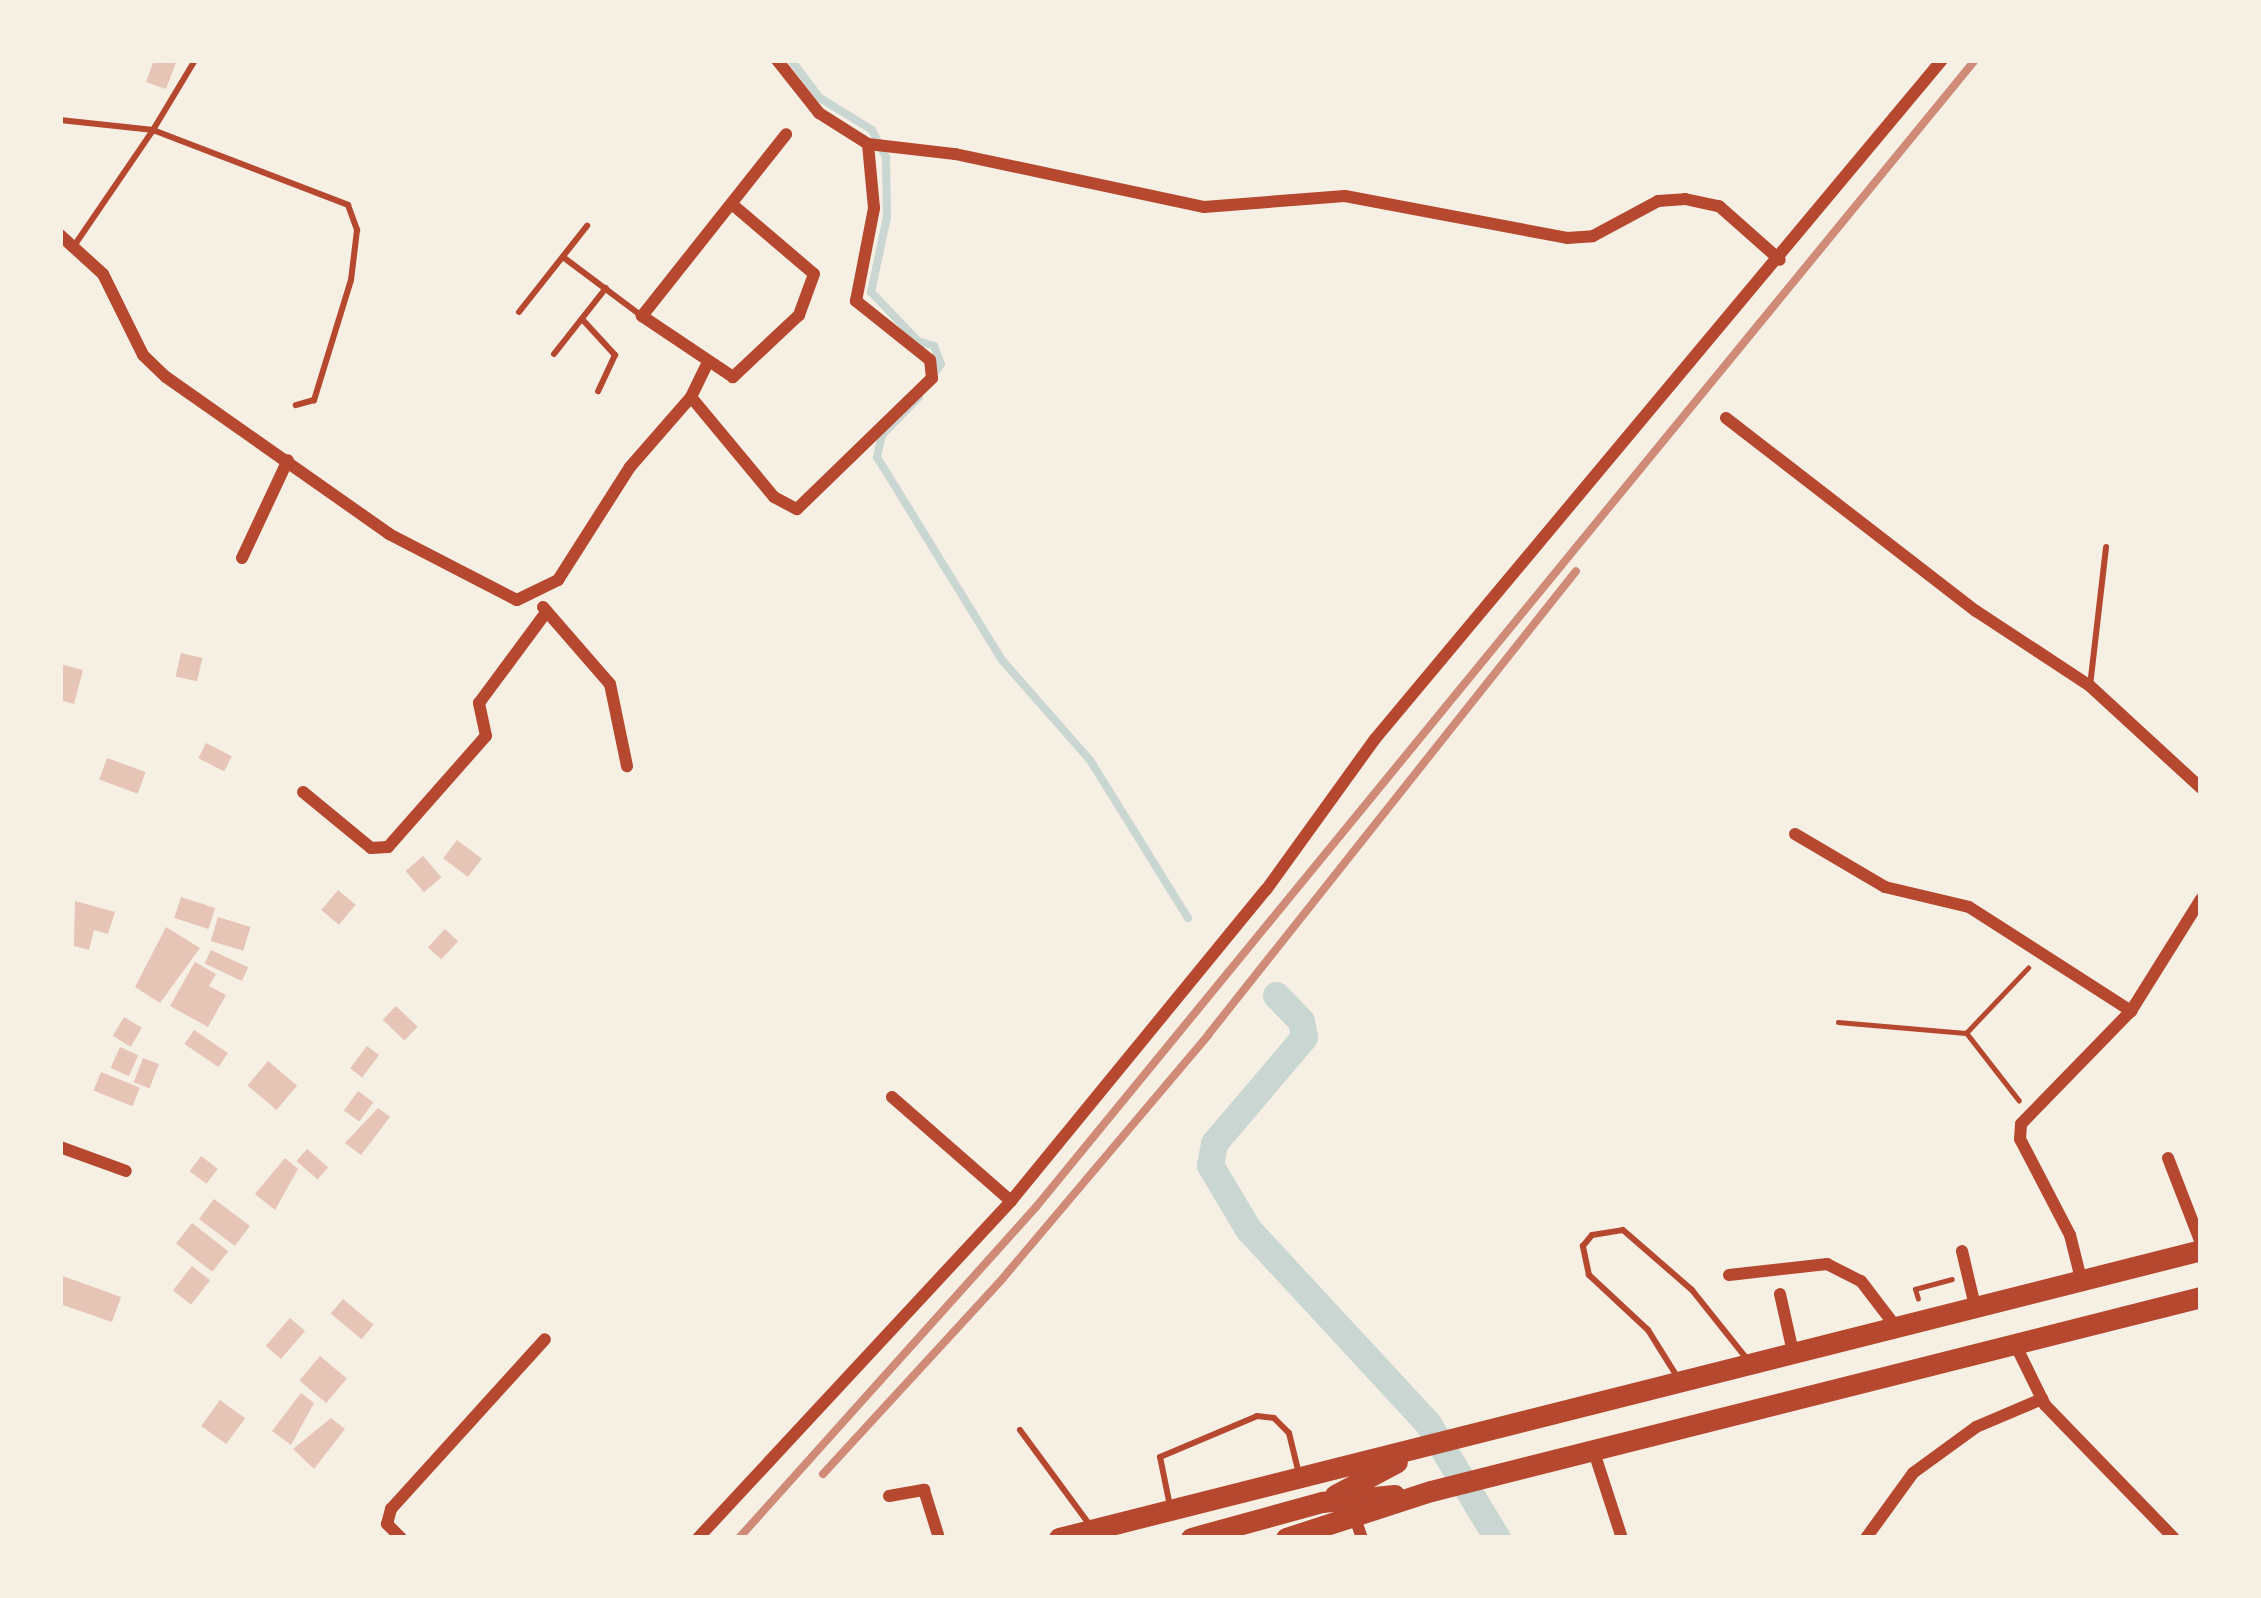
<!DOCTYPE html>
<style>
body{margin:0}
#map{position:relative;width:2261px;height:1598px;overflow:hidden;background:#f6efe4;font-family:Inter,sans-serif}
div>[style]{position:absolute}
.stream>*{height:8px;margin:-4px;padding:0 4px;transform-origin:4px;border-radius:4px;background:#c9d6d2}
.canal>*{height:27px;margin:-13.5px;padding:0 13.5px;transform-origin:13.5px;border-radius:13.5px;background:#c9d6d2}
.building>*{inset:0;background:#e6c5b7;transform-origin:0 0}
.path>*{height:4.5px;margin:-2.25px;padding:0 2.25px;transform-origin:2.25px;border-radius:2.25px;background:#b5482f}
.service>*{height:6px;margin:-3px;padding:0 3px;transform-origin:3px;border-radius:3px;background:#b5482f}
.minor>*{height:12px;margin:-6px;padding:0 6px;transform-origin:6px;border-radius:6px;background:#b5482f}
.trunk>*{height:21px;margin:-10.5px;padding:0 10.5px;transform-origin:10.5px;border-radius:10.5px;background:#b5482f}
.rail>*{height:8px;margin:-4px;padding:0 4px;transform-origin:4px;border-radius:4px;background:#cf8b77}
span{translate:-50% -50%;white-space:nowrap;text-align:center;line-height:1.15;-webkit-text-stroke:9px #f6efe4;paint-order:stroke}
.frame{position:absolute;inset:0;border:63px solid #f6efe4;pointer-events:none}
</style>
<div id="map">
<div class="stream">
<div style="left:791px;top:60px;width:48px;rotate:52.7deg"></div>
<div style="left:820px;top:98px;width:61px;rotate:31.6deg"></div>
<div style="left:872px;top:130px;width:31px;rotate:63deg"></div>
<div style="left:886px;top:158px;width:59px;rotate:89deg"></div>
<div style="left:887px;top:217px;width:77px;rotate:102deg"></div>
<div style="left:871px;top:292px;width:68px;rotate:46.2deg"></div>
<div style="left:918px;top:341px;width:17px;rotate:17deg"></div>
<div style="left:934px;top:346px;width:19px;rotate:69deg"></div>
<div style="left:941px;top:364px;width:12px;rotate:125deg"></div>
<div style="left:919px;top:397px;width:53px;rotate:134.2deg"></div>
<div style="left:882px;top:435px;width:23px;rotate:103deg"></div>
<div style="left:877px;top:457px;width:238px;rotate:58.4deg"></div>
<div style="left:1002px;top:660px;width:133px;rotate:48.7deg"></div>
<div style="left:1090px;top:760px;width:186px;rotate:58.2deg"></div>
</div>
<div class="canal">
<div style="left:1276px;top:995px;width:36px;rotate:46deg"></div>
<div style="left:1301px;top:1021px;width:16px;rotate:79deg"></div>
<div style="left:1304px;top:1037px;width:139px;rotate:130.3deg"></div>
<div style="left:1214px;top:1143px;width:22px;rotate:100deg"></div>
<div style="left:1210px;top:1165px;width:74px;rotate:59.3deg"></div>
<div style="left:1248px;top:1229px;width:263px;rotate:47.2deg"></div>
<div style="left:1427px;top:1422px;width:135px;rotate:58.9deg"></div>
</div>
<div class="building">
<div style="clip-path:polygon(154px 60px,177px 60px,166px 89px,146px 82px)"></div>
<div style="left:181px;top:653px;width:22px;height:24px;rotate:13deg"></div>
<div style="clip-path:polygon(60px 664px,83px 670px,74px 704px,60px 700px)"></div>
<div style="left:206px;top:743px;width:29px;height:17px;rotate:27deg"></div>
<div style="left:107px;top:758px;width:41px;height:23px;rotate:20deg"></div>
<div style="left:457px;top:840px;width:31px;height:23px;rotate:37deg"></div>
<div style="left:423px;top:856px;width:28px;height:23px;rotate:49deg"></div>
<div style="left:338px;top:890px;width:23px;height:26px;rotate:40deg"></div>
<div style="left:181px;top:897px;width:36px;height:22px;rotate:18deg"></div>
<div style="clip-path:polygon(75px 901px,115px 912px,108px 934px,94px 930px,89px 950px,74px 946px)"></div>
<div style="left:218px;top:917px;width:34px;height:25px;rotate:17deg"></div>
<div style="clip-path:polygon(166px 927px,200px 948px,160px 1003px,135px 987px)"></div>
<div style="left:445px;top:929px;width:18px;height:25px;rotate:43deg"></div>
<div style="left:211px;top:950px;width:41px;height:15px;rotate:25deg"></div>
<div style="clip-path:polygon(195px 962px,216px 974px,209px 986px,226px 995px,208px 1027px,170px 1006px)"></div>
<div style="left:396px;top:1006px;width:30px;height:19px;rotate:44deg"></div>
<div style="left:124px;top:1017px;width:21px;height:22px;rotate:31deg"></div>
<div style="left:194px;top:1030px;width:41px;height:17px;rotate:34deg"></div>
<div style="left:367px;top:1046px;width:15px;height:28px;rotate:37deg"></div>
<div style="left:120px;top:1047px;width:20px;height:23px;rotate:24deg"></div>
<div style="left:143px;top:1058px;width:17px;height:26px;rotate:21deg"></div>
<div style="left:268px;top:1061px;width:38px;height:32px;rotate:40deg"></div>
<div style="left:101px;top:1072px;width:42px;height:20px;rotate:22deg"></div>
<div style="left:358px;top:1091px;width:19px;height:24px;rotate:36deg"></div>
<div style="clip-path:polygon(378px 1108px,390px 1117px,361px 1155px,345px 1143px)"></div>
<div style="left:307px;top:1149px;width:28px;height:16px;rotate:41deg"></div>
<div style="left:201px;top:1156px;width:21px;height:19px;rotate:37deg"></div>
<div style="clip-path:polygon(285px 1158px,298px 1169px,275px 1210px,255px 1194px)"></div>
<div style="left:214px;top:1199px;width:45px;height:25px;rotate:37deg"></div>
<div style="left:192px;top:1223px;width:46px;height:26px;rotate:38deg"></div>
<div style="left:192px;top:1266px;width:23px;height:31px;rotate:38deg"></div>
<div style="clip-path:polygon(60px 1275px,121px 1297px,112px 1322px,60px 1304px)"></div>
<div style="left:343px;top:1299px;width:40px;height:19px;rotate:40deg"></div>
<div style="left:290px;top:1318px;width:20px;height:37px;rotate:41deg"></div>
<div style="left:320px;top:1356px;width:35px;height:32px;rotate:40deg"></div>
<div style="clip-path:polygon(301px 1393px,314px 1403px,291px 1445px,272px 1431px)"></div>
<div style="left:220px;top:1400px;width:31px;height:32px;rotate:36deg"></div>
<div style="clip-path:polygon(331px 1418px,345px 1429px,314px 1469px,293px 1449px)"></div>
</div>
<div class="path">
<div style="left:1838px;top:1022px;width:128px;rotate:4.9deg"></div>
<div style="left:2019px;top:1101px;width:86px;rotate:-127.9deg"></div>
<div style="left:1966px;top:1033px;width:90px;rotate:-46.4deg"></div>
<div style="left:1918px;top:1299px;width:10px;rotate:-107deg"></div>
<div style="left:1915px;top:1289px;width:38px;rotate:-15deg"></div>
</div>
<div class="service">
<div style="left:60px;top:120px;width:94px;rotate:6.1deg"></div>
<div style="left:153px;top:130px;width:82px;rotate:-59deg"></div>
<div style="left:76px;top:243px;width:137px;rotate:-55.7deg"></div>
<div style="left:153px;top:130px;width:209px;rotate:21deg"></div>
<div style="left:348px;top:205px;width:27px;rotate:70deg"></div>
<div style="left:357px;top:230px;width:50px;rotate:96.8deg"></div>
<div style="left:351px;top:280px;width:126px;rotate:107.1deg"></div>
<div style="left:314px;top:400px;width:19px;rotate:164deg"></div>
<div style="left:563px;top:257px;width:99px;rotate:36.8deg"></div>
<div style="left:519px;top:312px;width:110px;rotate:-51.7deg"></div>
<div style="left:582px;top:319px;width:49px;rotate:47.5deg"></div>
<div style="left:615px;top:355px;width:40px;rotate:115deg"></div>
<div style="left:554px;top:354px;width:84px;rotate:-51.8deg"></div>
<div style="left:2090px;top:686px;width:140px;rotate:-83.4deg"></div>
<div style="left:1678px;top:1378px;width:57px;rotate:-122deg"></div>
<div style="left:1648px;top:1330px;width:81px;rotate:-137deg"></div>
<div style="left:1589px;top:1275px;width:30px;rotate:-102deg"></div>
<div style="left:1583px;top:1246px;width:14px;rotate:-51deg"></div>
<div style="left:1592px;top:1235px;width:31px;rotate:-9deg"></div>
<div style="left:1623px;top:1230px;width:91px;rotate:41deg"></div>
<div style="left:1692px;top:1290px;width:88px;rotate:51.4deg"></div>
<div style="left:1020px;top:1430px;width:117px;rotate:53.7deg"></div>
<div style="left:1170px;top:1506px;width:50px;rotate:-101.5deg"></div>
<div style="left:1160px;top:1457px;width:105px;rotate:-22.9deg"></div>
<div style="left:1257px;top:1416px;width:17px;rotate:7deg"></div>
<div style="left:1274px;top:1418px;width:21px;rotate:45deg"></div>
<div style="left:1289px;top:1433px;width:42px;rotate:76.3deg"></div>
</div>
<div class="minor">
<div style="left:777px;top:60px;width:68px;rotate:51.6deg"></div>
<div style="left:819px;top:113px;width:58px;rotate:32.3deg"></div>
<div style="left:868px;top:144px;width:88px;rotate:6.6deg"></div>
<div style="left:955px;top:154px;width:255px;rotate:12deg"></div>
<div style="left:1204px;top:207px;width:141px;rotate:-4.5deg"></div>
<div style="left:1345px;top:196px;width:226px;rotate:10.7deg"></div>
<div style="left:1567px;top:238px;width:26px;rotate:-4deg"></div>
<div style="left:1593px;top:236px;width:74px;rotate:-28.3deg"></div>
<div style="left:1658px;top:201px;width:27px;rotate:-4deg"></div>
<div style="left:1685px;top:199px;width:35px;rotate:12deg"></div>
<div style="left:1719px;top:206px;width:81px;rotate:41.5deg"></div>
<div style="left:733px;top:205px;width:106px;rotate:40.4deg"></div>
<div style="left:814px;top:274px;width:44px;rotate:110.1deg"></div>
<div style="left:799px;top:315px;width:91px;rotate:136.8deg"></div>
<div style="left:733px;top:377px;width:110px;rotate:-146.2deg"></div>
<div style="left:642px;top:316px;width:232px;rotate:-51.6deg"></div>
<div style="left:60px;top:235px;width:58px;rotate:42.2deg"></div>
<div style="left:103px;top:274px;width:90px;rotate:63.7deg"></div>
<div style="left:143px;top:355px;width:32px;rotate:44deg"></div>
<div style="left:166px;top:377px;width:273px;rotate:35.1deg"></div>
<div style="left:389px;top:534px;width:144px;rotate:27.3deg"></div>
<div style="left:517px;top:600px;width:46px;rotate:-26deg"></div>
<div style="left:558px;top:580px;width:134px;rotate:-57.5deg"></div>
<div style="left:630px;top:467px;width:93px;rotate:-48.9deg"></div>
<div style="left:691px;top:397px;width:39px;rotate:-64deg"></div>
<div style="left:691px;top:397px;width:130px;rotate:50.3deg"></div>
<div style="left:774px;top:497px;width:26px;rotate:28deg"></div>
<div style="left:797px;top:509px;width:188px;rotate:-44.1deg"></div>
<div style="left:932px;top:378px;width:18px;rotate:-96deg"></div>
<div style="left:930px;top:360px;width:95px;rotate:-141.4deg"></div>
<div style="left:856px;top:301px;width:95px;rotate:-79deg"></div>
<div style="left:874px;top:208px;width:64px;rotate:-95.4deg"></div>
<div style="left:1726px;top:418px;width:316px;rotate:37.7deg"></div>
<div style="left:1976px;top:611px;width:136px;rotate:33.3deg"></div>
<div style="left:2090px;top:686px;width:151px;rotate:42.6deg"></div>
<div style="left:242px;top:558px;width:108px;rotate:-64.9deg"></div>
<div style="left:543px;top:607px;width:102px;rotate:49deg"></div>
<div style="left:610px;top:684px;width:84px;rotate:78.3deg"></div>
<div style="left:303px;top:792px;width:88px;rotate:39.5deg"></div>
<div style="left:371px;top:848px;width:17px;rotate:-3deg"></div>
<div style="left:388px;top:847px;width:148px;rotate:-48.6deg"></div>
<div style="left:486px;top:736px;width:34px;rotate:-102deg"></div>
<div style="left:479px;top:703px;width:114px;rotate:-53.5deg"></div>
<div style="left:1795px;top:834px;width:104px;rotate:30.5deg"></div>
<div style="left:1885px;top:887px;width:86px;rotate:13.4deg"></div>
<div style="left:1969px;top:907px;width:193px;rotate:32.7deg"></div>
<div style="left:892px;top:1097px;width:158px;rotate:41.2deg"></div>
<div style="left:60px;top:1147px;width:70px;rotate:20deg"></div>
<div style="left:2168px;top:1158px;width:91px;rotate:68.8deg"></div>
<div style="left:1962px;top:1251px;width:57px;rotate:76.7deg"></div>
<div style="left:1729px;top:1275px;width:99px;rotate:-6.4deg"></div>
<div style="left:1827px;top:1264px;width:38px;rotate:27deg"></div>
<div style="left:1861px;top:1281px;width:58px;rotate:52.7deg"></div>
<div style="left:2081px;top:1279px;width:45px;rotate:-104deg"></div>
<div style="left:2070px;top:1235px;width:108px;rotate:-117.5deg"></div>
<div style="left:2020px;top:1139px;width:15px;rotate:-86deg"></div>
<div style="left:2021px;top:1124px;width:158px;rotate:-45.8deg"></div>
<div style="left:2131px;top:1011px;width:132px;rotate:-58deg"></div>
<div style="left:1780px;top:1294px;width:59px;rotate:77.4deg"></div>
<div style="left:2015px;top:1344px;width:68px;rotate:63.8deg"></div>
<div style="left:2045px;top:1405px;width:185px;rotate:45.9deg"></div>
<div style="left:1593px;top:1449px;width:94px;rotate:72deg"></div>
<div style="left:889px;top:1496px;width:36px;rotate:-10deg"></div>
<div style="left:924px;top:1490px;width:50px;rotate:72.6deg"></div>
<div style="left:1355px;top:1518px;width:21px;rotate:71deg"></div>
<div style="left:401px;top:1538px;width:20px;rotate:-135deg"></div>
<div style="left:387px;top:1524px;width:16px;rotate:-75deg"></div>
<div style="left:391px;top:1509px;width:229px;rotate:-47.8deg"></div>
<div style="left:698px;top:1538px;width:460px;rotate:-47.1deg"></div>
<div style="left:1011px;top:1201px;width:402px;rotate:-50.7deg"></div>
<div style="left:1266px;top:890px;width:186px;rotate:-54.2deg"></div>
<div style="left:1375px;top:739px;width:885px;rotate:-50.14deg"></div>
<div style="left:1866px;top:1538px;width:80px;rotate:-54.1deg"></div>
<div style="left:1913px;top:1473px;width:78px;rotate:-36.1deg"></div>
<div style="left:1976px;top:1427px;width:72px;rotate:-23deg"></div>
</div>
<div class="trunk">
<div style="left:1335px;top:1495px;width:70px;rotate:-28deg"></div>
<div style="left:1059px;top:1538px;width:1178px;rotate:-14.15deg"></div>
<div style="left:1191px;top:1538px;width:136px;rotate:-15.4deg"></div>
<div style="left:1322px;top:1502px;width:73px;rotate:-5.5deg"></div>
<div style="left:1286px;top:1538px;width:152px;rotate:-18deg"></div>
<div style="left:1431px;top:1491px;width:794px;rotate:-14.14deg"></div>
</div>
<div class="rail">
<div style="left:823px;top:1474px;width:266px;rotate:-47.4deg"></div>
<div style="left:1003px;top:1278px;width:318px;rotate:-49.8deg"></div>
<div style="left:1208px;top:1035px;width:592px;rotate:-51.58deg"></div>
<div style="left:739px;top:1538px;width:445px;rotate:-48.1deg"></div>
<div style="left:1036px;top:1207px;width:1482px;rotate:-50.69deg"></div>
</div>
<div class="frame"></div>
</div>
